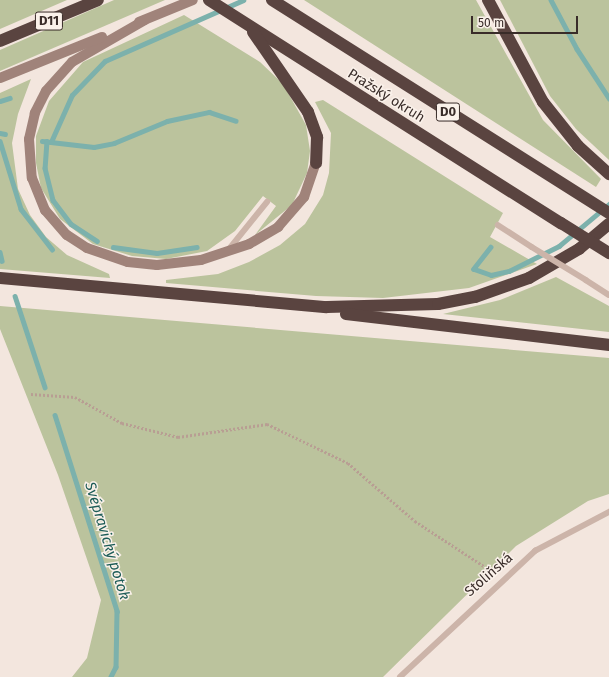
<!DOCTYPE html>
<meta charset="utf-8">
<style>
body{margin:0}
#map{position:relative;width:609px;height:677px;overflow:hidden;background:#f3e6de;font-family:"Fira Sans",sans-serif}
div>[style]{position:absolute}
.green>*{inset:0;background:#bbc39d}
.stream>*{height:4.5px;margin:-2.25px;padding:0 2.25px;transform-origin:2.25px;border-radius:2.25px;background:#7cb1ac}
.path>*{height:2.5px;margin-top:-1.25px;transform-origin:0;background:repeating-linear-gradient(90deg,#b89e93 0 2px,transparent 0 4px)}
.lane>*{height:5.5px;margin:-2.75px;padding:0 2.75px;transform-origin:2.75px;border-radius:2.75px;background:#ccb4a9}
.secondary>*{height:10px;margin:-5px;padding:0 5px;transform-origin:5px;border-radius:5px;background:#a0837a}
.highway>*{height:12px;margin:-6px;padding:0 6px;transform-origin:6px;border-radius:6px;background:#5a4440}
.lane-bridge>*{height:5.5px;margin:-2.75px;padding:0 2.75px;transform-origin:2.75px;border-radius:2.75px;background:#ccb4a9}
.highway-bridge>*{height:12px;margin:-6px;padding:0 6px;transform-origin:6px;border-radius:6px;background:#5a4440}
span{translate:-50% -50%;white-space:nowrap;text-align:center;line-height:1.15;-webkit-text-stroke:3px #faf1ea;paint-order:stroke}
.shield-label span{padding:1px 3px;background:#faf1ea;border:1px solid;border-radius:3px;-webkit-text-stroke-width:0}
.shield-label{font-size:13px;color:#392c29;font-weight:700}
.street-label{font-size:14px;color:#392c29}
.water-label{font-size:15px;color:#1d5c57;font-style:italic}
.scale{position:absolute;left:471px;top:16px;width:107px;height:18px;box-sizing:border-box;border:2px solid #392c29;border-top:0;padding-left:5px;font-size:12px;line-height:14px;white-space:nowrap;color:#392c29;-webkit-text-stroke:3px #faf1ea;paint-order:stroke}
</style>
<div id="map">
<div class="green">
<div style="clip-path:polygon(0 0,67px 0,0 29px)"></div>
<div style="clip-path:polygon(114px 0,165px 0,0 71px,0 50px)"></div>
<div style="clip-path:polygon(304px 0,476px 0,543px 120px,601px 179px,596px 187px)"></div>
<div style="clip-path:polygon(500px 0,609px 0,609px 160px,576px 129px,550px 96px)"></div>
<div style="clip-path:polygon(184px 15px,260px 62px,283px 84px,306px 125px,310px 151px,307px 173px,292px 205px,255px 235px,276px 206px,263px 196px,235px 231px,207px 251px,166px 259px,132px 256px,93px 244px,60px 219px,41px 188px,36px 163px,36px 136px,49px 101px,83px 62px)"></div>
<div style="clip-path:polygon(31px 79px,18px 114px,12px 143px,18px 189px,30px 215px,46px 237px,67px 255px,109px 274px,110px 278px,0 269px,0 93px)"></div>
<div style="clip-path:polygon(323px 100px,503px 213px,490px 237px,537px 264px,469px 288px,383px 298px,316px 296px,166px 283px,166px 280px,218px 274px,249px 262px,280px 245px,305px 224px,323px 195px,329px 173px,331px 133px,315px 102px)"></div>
<div style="clip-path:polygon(556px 277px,609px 306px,609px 332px,443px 314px,500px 300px)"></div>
<div style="clip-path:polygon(0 306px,609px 358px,609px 494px,588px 501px,516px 546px,383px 677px,72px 677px,87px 658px,101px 600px,58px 475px,0 329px)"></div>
</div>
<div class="stream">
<div style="left:551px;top:0;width:55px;rotate:62deg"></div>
<div style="left:577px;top:49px;width:59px;rotate:56.9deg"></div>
<div style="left:0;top:101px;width:10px;rotate:-17deg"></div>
<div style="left:0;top:133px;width:5px;rotate:11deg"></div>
<div style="left:0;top:141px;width:71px;rotate:72.8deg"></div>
<div style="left:21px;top:209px;width:51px;rotate:52.2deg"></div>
<div style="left:42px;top:141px;width:52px;rotate:6.6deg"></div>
<div style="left:94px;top:147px;width:20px;rotate:-11deg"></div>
<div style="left:114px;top:143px;width:57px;rotate:-22.5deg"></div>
<div style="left:167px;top:121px;width:43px;rotate:-12.1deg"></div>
<div style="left:209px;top:112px;width:28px;rotate:18deg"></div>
<div style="left:47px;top:141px;width:27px;rotate:94deg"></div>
<div style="left:45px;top:168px;width:33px;rotate:76deg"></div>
<div style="left:53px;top:200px;width:30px;rotate:53deg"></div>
<div style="left:71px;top:224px;width:31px;rotate:33deg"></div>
<div style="left:51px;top:142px;width:51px;rotate:-65.9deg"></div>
<div style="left:72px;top:95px;width:47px;rotate:-45.9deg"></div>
<div style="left:105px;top:61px;width:151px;rotate:-23.8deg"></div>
<div style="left:113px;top:247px;width:44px;rotate:7.8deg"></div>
<div style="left:157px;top:253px;width:40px;rotate:-8.5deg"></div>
<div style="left:491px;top:247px;width:28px;rotate:128deg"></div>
<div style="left:474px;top:269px;width:18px;rotate:19deg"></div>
<div style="left:491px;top:275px;width:18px;rotate:-13deg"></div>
<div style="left:509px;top:271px;width:56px;rotate:-26.6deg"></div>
<div style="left:559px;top:246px;width:65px;rotate:-40deg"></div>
<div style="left:0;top:252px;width:9px;rotate:77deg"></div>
<div style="left:15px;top:296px;width:96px;rotate:71.8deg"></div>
<div style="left:55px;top:415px;width:206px;rotate:72.4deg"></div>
<div style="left:117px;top:611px;width:56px;rotate:91deg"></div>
<div style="left:116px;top:667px;width:11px;rotate:117deg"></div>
</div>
<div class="path">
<div style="left:31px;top:394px;width:44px;rotate:3.9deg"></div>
<div style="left:75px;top:397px;width:54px;rotate:29deg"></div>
<div style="left:122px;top:423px;width:58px;rotate:14deg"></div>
<div style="left:178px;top:437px;width:90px;rotate:-8.3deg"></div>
<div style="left:267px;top:424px;width:90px;rotate:25.7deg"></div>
<div style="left:348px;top:463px;width:89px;rotate:40.9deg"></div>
<div style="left:415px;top:521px;width:97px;rotate:33.2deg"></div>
</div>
<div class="lane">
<div style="left:498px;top:225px;width:40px;rotate:32.9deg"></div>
<div style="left:230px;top:248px;width:59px;rotate:-51.2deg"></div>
<div style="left:586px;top:280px;width:27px;rotate:33deg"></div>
<div style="left:400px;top:677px;width:185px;rotate:-43deg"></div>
<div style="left:535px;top:551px;width:84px;rotate:-27.8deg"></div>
</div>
<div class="secondary">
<div style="left:145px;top:20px;width:84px;rotate:150.1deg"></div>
<div style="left:72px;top:62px;width:39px;rotate:132deg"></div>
<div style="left:46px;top:91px;width:25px;rotate:117deg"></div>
<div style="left:35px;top:113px;width:27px;rotate:103deg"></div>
<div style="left:29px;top:139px;width:39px;rotate:86deg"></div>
<div style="left:32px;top:178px;width:35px;rotate:68deg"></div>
<div style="left:45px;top:210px;width:33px;rotate:49deg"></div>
<div style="left:67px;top:235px;width:24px;rotate:33deg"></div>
<div style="left:87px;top:248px;width:43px;rotate:18.9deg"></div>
<div style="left:128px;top:262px;width:29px;rotate:6deg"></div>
<div style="left:157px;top:265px;width:44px;rotate:-6.5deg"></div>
<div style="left:201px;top:260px;width:51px;rotate:-18.4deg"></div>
<div style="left:249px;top:244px;width:34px;rotate:-30deg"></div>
<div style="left:278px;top:227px;width:40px;rotate:-49deg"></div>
<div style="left:304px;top:197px;width:36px;rotate:-71deg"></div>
<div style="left:139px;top:22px;width:58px;rotate:-22.2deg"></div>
<div style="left:0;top:78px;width:110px;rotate:-21.9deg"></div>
</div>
<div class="highway">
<div style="left:209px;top:0;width:417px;rotate:32.4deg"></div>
<div style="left:272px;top:0;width:399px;rotate:32.3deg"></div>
<div style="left:488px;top:0;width:116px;rotate:61.7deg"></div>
<div style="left:543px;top:102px;width:56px;rotate:51.5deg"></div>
<div style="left:578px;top:146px;width:42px;rotate:42.1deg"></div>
<div style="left:253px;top:32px;width:97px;rotate:55.5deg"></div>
<div style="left:308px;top:112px;width:27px;rotate:70deg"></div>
<div style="left:317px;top:137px;width:26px;rotate:92deg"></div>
<div style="left:0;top:41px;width:106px;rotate:-22.7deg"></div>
<div style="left:0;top:278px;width:328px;rotate:5.1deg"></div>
<div style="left:327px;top:307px;width:111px;rotate:-1.5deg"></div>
<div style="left:438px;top:304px;width:38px;rotate:-11deg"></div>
<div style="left:475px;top:297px;width:57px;rotate:-19.4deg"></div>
<div style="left:529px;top:278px;width:58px;rotate:-30.1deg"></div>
<div style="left:579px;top:249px;width:39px;rotate:-40deg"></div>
<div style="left:346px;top:314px;width:265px;rotate:6.7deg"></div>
</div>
<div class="lane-bridge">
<div style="left:532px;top:247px;width:63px;rotate:31.4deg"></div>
</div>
<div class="highway-bridge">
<div style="left:561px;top:223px;width:57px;rotate:32deg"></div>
</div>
<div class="shield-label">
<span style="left:49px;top:21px">D11</span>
<span style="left:448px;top:112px">D0</span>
</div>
<div class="street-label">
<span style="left:386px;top:96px;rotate:32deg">Pražský okruh</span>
<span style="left:489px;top:575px;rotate:-41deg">Stoliňská</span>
</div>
<div class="water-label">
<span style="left:107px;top:541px;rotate:73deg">Svépravický potok</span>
</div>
<div class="scale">50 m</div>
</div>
